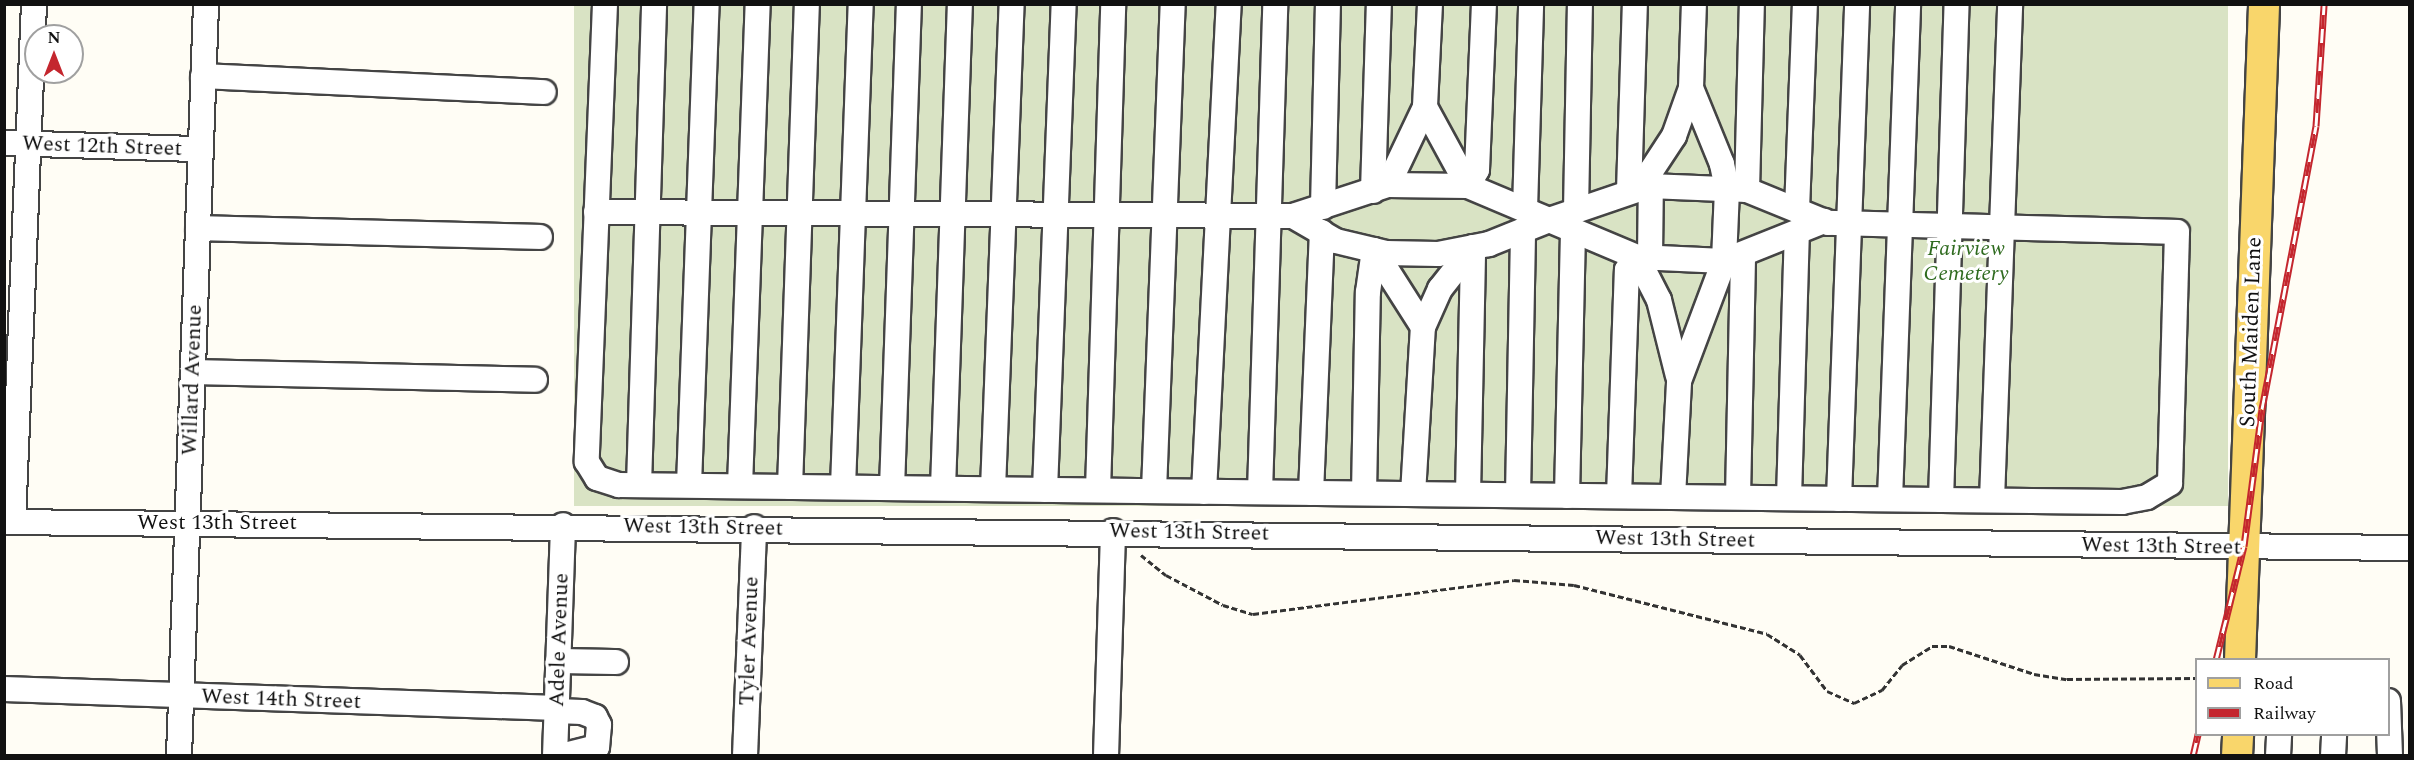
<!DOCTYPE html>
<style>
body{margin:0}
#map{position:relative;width:2414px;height:760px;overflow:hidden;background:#fffdf5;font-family:Spectral,serif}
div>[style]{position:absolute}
.cemetery>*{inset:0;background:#d9e3c4;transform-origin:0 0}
.path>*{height:3px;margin-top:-1.5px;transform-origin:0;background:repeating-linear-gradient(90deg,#333 0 6px,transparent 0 9px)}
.roads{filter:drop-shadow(2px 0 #444) drop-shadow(-2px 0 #444) drop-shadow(0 2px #444) drop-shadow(0 -2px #444)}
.minor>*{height:24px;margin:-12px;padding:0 12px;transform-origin:12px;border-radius:12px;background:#fff}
.major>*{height:30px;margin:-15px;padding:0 15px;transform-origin:15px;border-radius:15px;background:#f9d66b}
.rail>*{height:7px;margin-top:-3.5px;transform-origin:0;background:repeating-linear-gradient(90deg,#fff 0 14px,#c4262e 0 28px);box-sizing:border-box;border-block:2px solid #c4262e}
span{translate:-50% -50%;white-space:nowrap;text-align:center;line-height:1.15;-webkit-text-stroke:6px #fff;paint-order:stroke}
.street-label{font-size:22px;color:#111}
.park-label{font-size:22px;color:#2f6b1f;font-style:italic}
.frame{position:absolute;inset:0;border:6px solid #111;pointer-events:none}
.legend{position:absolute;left:2195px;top:658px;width:195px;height:78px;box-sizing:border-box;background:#fff;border:2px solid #a0a0a0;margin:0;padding:8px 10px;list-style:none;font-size:18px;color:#111}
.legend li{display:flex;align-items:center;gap:12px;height:30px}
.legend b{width:30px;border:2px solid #a0a0a0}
.north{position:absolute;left:24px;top:24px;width:60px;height:60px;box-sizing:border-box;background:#fff;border:2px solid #a0a0a0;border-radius:50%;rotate:0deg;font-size:16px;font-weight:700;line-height:24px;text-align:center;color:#111}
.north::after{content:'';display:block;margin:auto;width:21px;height:27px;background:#c4262e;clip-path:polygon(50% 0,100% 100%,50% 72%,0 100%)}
</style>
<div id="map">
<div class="cemetery">
<div style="left:574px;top:5px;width:1654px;height:501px"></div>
</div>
<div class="path">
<div style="left:1141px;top:555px;width:32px;rotate:39deg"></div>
<div style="left:1166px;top:575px;width:64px;rotate:27.8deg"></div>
<div style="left:1223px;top:605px;width:31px;rotate:17deg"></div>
<div style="left:1253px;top:614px;width:263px;rotate:-7.4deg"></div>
<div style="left:1514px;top:580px;width:60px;rotate:4.8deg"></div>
<div style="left:1574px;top:585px;width:199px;rotate:14.2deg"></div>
<div style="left:1767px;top:634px;width:39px;rotate:32deg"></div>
<div style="left:1800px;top:655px;width:45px;rotate:53.1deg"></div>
<div style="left:1827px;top:691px;width:30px;rotate:24deg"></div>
<div style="left:1854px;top:703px;width:31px;rotate:-25deg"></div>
<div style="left:1882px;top:690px;width:32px;rotate:-51deg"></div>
<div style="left:1902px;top:665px;width:36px;rotate:-32deg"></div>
<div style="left:1932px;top:646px;width:17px"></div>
<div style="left:1949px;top:646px;width:89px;rotate:18.2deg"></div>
<div style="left:2034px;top:674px;width:33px;rotate:9deg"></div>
<div style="left:2067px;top:679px;width:129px;rotate:-0.4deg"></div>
</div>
<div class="roads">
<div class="minor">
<div style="left:605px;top:4px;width:458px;rotate:92.3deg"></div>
<div style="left:587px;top:462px;width:19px;rotate:58deg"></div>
<div style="left:597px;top:478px;width:23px;rotate:18deg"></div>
<div style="left:619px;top:485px;width:1503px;rotate:0.65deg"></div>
<div style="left:2122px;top:502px;width:25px;rotate:-11deg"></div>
<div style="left:2147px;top:497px;width:27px;rotate:-31deg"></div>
<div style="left:2170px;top:483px;width:251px;rotate:-88.4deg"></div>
<div style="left:2177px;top:232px;width:349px;rotate:-178.5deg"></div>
<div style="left:1828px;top:223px;width:87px;rotate:-157.8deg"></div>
<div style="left:1747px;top:190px;width:98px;rotate:-177.7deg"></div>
<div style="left:1649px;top:186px;width:106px;rotate:161.2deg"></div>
<div style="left:1549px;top:220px;width:95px;rotate:22.8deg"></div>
<div style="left:1637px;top:257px;width:87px;rotate:2.6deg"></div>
<div style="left:1724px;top:261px;width:108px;rotate:-21.8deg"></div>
<div style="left:1430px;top:4px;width:103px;rotate:92.8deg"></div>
<div style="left:1425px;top:107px;width:90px;rotate:61.4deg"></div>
<div style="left:1468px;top:186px;width:18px;rotate:-61deg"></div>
<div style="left:1477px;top:170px;width:166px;rotate:-87.6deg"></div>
<div style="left:203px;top:76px;width:341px;rotate:2.7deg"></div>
<div style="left:4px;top:143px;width:196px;rotate:1.8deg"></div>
<div style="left:1388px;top:185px;width:80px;rotate:0.7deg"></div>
<div style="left:1468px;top:186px;width:88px;rotate:22.8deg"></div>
<div style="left:1549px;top:220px;width:65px;rotate:158.2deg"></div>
<div style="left:1489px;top:244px;width:52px;rotate:168.9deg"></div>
<div style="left:1438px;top:254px;width:52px;rotate:-178.9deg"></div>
<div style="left:1386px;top:253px;width:51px;rotate:-166.5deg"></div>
<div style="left:1336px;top:241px;width:50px;rotate:-149.8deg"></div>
<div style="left:1293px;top:216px;width:100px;rotate:-18.1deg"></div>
<div style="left:1388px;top:185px;width:86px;rotate:-64.6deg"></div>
<div style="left:1747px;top:190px;width:186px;rotate:-88.5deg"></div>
<div style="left:1373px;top:191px;width:187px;rotate:-88.2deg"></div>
<div style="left:1629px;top:191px;width:187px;rotate:-88.2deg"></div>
<div style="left:1323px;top:207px;width:203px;rotate:-88.6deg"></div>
<div style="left:1525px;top:210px;width:206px;rotate:-88.3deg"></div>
<div style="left:1576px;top:210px;width:206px;rotate:-88.9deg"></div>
<div style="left:1797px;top:210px;width:206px;rotate:-87.8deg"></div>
<div style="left:596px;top:212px;width:697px;rotate:0.33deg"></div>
<div style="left:198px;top:228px;width:342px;rotate:1.5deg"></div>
<div style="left:1374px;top:250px;width:91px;rotate:57.5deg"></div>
<div style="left:1650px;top:257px;width:86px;rotate:-89.3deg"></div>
<div style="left:1651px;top:171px;width:42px;rotate:-56.7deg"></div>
<div style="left:1674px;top:136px;width:51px;rotate:-70.5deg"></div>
<div style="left:193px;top:372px;width:342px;rotate:1.3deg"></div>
<div style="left:639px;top:485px;width:481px;rotate:-88.2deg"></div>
<div style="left:689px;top:485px;width:481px;rotate:-87.9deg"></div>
<div style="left:740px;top:486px;width:482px;rotate:-87.9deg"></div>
<div style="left:790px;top:487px;width:483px;rotate:-88deg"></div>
<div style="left:843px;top:487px;width:483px;rotate:-87.9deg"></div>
<div style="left:892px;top:488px;width:484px;rotate:-88deg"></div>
<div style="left:943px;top:488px;width:484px;rotate:-88deg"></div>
<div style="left:993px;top:489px;width:485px;rotate:-87.8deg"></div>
<div style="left:1045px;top:490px;width:486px;rotate:-87.8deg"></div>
<div style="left:1098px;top:490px;width:486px;rotate:-88.2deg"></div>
<div style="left:1154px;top:491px;width:487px;rotate:-87.8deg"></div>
<div style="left:1204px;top:492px;width:489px;rotate:-87.1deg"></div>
<div style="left:1260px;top:492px;width:488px;rotate:-88.2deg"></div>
<div style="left:1311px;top:493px;width:261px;rotate:-87.6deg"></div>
<div style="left:1364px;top:493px;width:201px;rotate:-88.9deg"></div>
<div style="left:1368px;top:292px;width:42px;rotate:-81.9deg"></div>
<div style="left:1413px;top:494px;width:167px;rotate:-86.6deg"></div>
<div style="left:1423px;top:327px;width:42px;rotate:-65.9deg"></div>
<div style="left:1440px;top:289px;width:53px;rotate:-51.8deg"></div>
<div style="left:1468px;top:494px;width:247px;rotate:-88.8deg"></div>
<div style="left:1518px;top:495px;width:265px;rotate:-88.9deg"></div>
<div style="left:1567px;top:496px;width:266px;rotate:-88.7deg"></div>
<div style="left:1619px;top:496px;width:226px;rotate:-88deg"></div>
<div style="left:1627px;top:270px;width:16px;rotate:-52deg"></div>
<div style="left:1637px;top:257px;width:48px;rotate:62.9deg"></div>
<div style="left:1659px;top:300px;width:78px;rotate:76deg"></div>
<div style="left:1673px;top:497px;width:116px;rotate:-87deg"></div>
<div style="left:1679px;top:381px;width:128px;rotate:-69.4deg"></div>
<div style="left:1724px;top:261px;width:73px;rotate:-87.6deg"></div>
<div style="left:1727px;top:188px;width:25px;rotate:-102deg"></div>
<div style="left:1722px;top:164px;width:82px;rotate:-112.2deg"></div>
<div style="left:1691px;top:88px;width:84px;rotate:-88deg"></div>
<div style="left:1738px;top:497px;width:240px;rotate:-88.8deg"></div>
<div style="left:1789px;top:498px;width:265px;rotate:-88.3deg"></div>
<div style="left:1839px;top:499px;width:495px;rotate:-87.9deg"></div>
<div style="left:1890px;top:499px;width:495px;rotate:-87.9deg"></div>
<div style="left:1941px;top:500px;width:496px;rotate:-88.2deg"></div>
<div style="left:1992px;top:500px;width:496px;rotate:-87.9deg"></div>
<div style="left:4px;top:522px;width:2406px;rotate:0.62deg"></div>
<div style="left:13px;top:522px;width:518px;rotate:-87.68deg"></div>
<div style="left:558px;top:661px;width:58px;rotate:1deg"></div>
<div style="left:4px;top:689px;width:553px;rotate:1.97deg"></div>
<div style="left:2388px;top:701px;width:55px;rotate:87.9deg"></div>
<div style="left:556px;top:711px;width:26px;rotate:2deg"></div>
<div style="left:582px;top:712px;width:14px;rotate:21deg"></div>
<div style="left:595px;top:717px;width:9px;rotate:63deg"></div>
<div style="left:599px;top:725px;width:22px;rotate:95deg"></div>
<div style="left:597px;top:747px;width:36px;rotate:166deg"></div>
<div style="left:179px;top:756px;width:752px;rotate:-87.94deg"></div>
<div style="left:555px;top:756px;width:231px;rotate:-88deg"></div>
<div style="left:745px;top:756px;width:229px;rotate:-87.7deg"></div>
<div style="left:1106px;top:756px;width:225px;rotate:-88.2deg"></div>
<div style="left:2278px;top:756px;width:22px;rotate:-87deg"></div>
<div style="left:2333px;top:756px;width:22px;rotate:-87deg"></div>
</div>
<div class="major">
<div style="left:2240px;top:660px;width:656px;rotate:-87.9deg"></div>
<div style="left:2237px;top:756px;width:22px;rotate:-87deg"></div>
</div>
</div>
<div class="rail">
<div style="left:2216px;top:660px;width:117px;rotate:-76.2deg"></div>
<div style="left:2244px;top:546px;width:138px;rotate:-82.5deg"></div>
<div style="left:2262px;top:409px;width:288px;rotate:-79.2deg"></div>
<div style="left:2316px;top:126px;width:122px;rotate:-86.2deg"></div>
<div style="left:2193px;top:756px;width:23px;rotate:-77deg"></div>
</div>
<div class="street-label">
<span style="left:102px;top:146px;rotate:2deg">West 12th Street</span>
<span style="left:2251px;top:332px;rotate:-88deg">South Maiden Lane</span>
<span style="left:192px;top:380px;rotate:-88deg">Willard Avenue</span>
<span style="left:217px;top:523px">West 13th Street</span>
<span style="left:703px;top:527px;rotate:1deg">West 13th Street</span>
<span style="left:1189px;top:532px;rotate:1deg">West 13th Street</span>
<span style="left:1675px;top:539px;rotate:1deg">West 13th Street</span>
<span style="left:2161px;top:546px;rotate:1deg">West 13th Street</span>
<span style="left:559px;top:640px;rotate:-88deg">Adele Avenue</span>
<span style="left:749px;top:641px;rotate:-88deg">Tyler Avenue</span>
<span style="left:281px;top:699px;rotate:2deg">West 14th Street</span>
</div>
<div class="park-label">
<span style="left:1966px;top:261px">Fairview<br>Cemetery</span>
</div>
<div class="frame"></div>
<ul class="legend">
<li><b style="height:8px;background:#f9d66b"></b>Road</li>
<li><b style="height:8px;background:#c4262e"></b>Railway</li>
</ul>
<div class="north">N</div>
</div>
